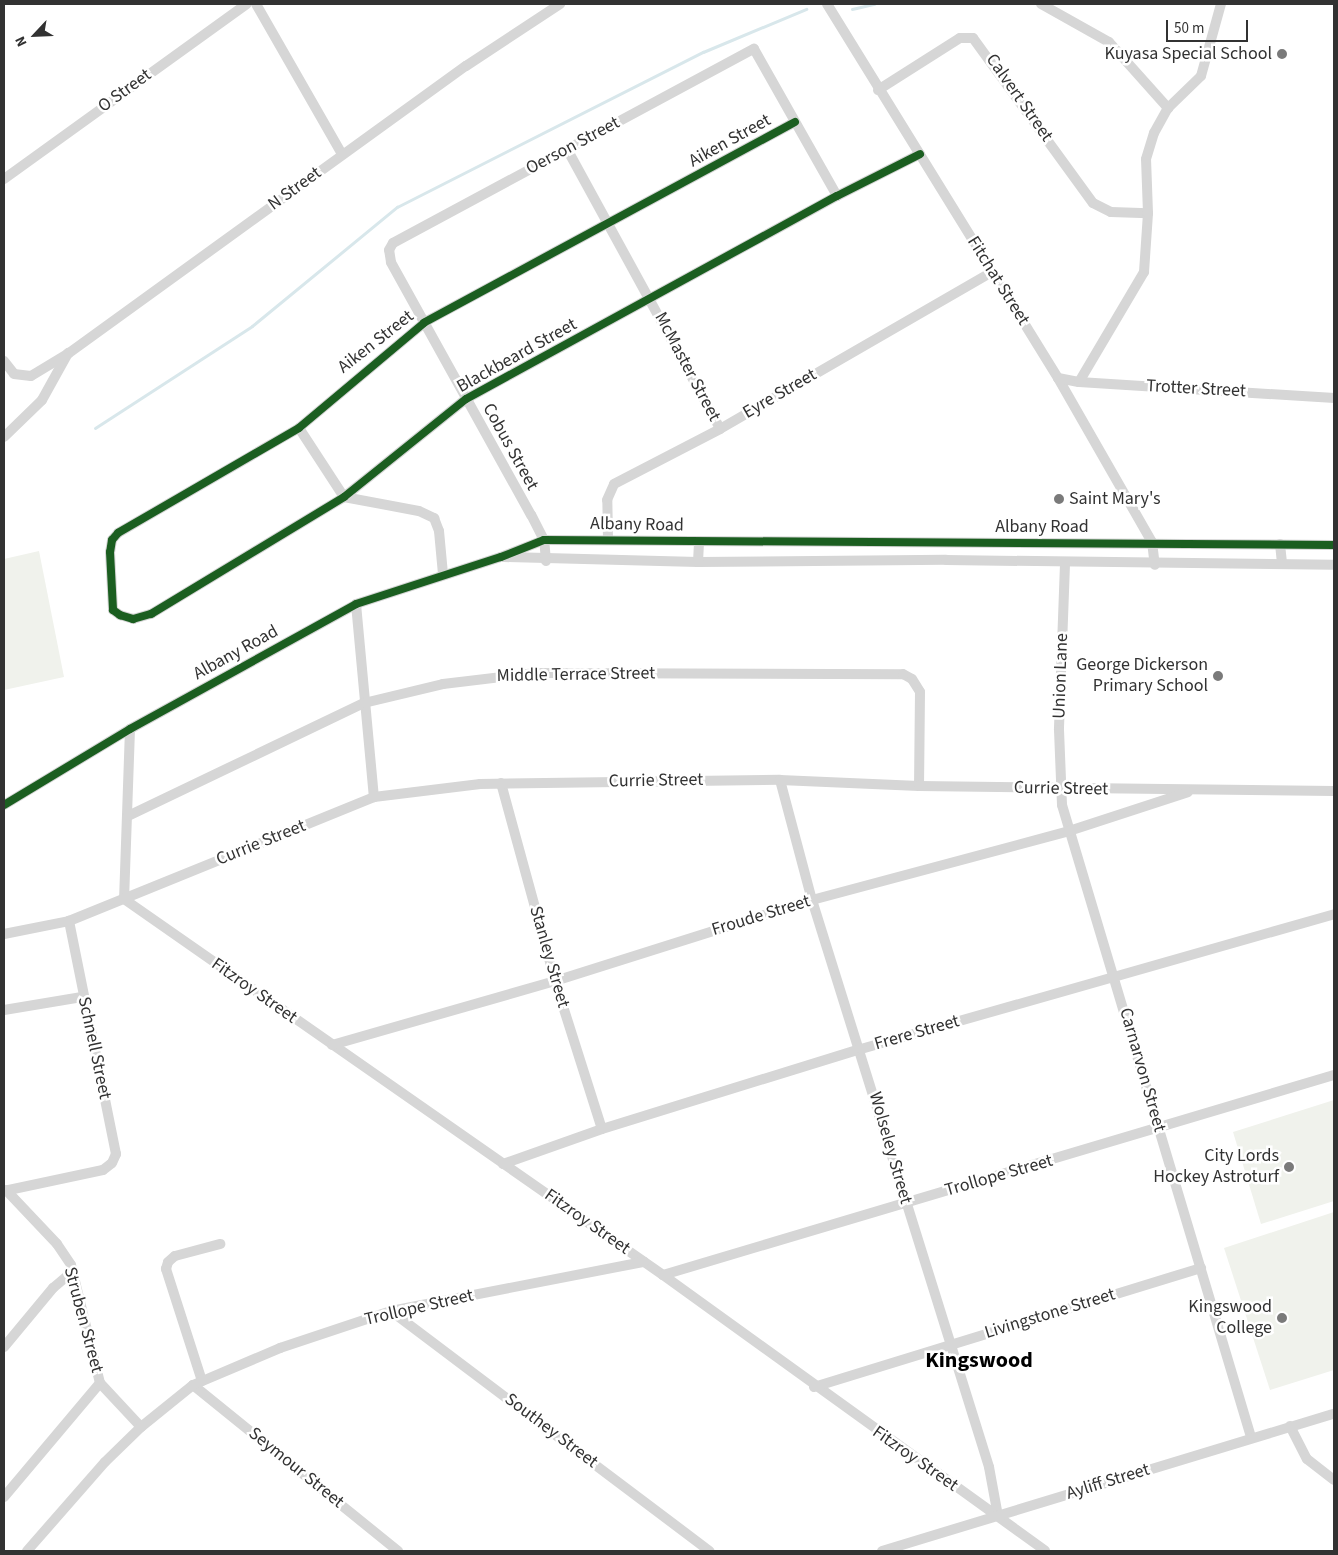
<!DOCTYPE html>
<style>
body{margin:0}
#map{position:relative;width:1338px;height:1555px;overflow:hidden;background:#fff;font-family:"Source Sans 3",sans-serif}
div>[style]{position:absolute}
.green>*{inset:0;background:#f0f2ec}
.stream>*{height:3px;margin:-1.5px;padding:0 1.5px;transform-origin:1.5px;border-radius:1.5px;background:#d8e7eb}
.street>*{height:10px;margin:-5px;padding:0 5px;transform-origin:5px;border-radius:5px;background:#d6d6d6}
.cycleway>*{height:8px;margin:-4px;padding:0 4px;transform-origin:4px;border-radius:4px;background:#1b5e20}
.dots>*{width:14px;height:14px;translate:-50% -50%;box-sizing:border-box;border:2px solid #fff;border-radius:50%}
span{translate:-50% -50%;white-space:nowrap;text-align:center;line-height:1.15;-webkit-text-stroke:5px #fff;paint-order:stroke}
.poi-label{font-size:18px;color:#323232}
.right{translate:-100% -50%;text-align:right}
.left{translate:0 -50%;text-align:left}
.street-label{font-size:18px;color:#323232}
.district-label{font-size:22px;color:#000;font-weight:700}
.frame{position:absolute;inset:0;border:5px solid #323232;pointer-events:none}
.north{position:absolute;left:10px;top:10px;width:50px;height:50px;-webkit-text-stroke:4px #fff;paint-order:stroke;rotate:245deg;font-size:14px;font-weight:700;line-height:20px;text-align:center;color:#323232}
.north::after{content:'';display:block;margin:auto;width:18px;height:22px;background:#323232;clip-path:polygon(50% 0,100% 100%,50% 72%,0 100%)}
.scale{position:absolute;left:1166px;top:20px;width:82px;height:22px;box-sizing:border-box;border:2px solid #323232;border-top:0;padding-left:6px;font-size:15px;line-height:18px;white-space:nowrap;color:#323232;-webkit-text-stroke:4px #fff;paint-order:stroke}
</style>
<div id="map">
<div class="green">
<div style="clip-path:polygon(39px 551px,64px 677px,4px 690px,4px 559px)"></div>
<div style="clip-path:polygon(1334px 1100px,1334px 1201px,1261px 1224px,1233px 1132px)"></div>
<div style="clip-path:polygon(1334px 1212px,1334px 1370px,1270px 1390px,1224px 1248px)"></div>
</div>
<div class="stream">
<div style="left:852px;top:9px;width:23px;rotate:-13deg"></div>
<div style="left:95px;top:428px;width:187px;rotate:-33deg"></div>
<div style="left:252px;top:326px;width:188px;rotate:-39.4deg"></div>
<div style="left:397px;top:207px;width:343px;rotate:-26.9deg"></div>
<div style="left:703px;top:52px;width:112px;rotate:-22.7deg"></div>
</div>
<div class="street">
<div style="left:256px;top:4px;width:173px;rotate:60.2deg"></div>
<div style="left:827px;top:4px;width:440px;rotate:58.3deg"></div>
<div style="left:1058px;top:378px;width:189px;rotate:60.2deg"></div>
<div style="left:1152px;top:542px;width:23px;rotate:83deg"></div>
<div style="left:1041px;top:4px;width:78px;rotate:29.2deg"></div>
<div style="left:1109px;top:42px;width:89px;rotate:48.2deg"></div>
<div style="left:878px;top:90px;width:97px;rotate:-32.4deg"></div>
<div style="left:960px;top:38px;width:13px"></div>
<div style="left:973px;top:38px;width:204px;rotate:54deg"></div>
<div style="left:1093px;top:203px;width:20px;rotate:27deg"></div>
<div style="left:1111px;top:212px;width:37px;rotate:2deg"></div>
<div style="left:795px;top:122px;width:422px;rotate:151.6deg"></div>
<div style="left:424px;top:323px;width:163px;rotate:140deg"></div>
<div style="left:299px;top:428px;width:209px;rotate:149.9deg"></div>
<div style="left:118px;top:533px;width:9px;rotate:131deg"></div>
<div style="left:112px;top:540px;width:12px;rotate:99deg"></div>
<div style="left:110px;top:552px;width:58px;rotate:87deg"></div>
<div style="left:113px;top:610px;width:9px;rotate:36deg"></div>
<div style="left:120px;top:615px;width:14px;rotate:17deg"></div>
<div style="left:133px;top:619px;width:19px;rotate:-16deg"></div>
<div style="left:151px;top:614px;width:226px;rotate:-31.2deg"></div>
<div style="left:344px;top:497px;width:156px;rotate:-38.8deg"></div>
<div style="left:466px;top:399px;width:423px;rotate:-28.7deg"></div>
<div style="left:837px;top:196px;width:93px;rotate:-26.8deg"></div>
<div style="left:567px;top:149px;width:319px;rotate:61.3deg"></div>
<div style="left:4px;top:179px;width:299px;rotate:-35.8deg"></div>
<div style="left:4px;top:361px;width:16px;rotate:52deg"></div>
<div style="left:14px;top:374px;width:17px;rotate:7deg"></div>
<div style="left:31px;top:376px;width:44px;rotate:-31.2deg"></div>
<div style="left:69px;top:353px;width:490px;rotate:-35.9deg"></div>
<div style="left:466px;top:66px;width:113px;rotate:-33.4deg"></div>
<div style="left:1058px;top:378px;width:21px;rotate:11deg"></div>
<div style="left:1079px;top:382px;width:256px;rotate:3.6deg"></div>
<div style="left:1079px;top:382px;width:128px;rotate:-59.4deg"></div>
<div style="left:1144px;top:272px;width:59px;rotate:-86.1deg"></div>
<div style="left:1148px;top:213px;width:54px;rotate:-92.1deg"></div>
<div style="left:1146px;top:159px;width:27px;rotate:-73deg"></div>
<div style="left:1154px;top:133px;width:29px;rotate:-61deg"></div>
<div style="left:1168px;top:108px;width:46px;rotate:-44.1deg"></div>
<div style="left:1201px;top:76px;width:75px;rotate:-74.5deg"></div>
<div style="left:299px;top:428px;width:82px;rotate:56.9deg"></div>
<div style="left:344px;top:497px;width:76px;rotate:10.6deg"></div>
<div style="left:419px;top:511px;width:17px;rotate:25deg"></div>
<div style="left:434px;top:518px;width:14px;rotate:69deg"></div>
<div style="left:439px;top:531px;width:43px;rotate:84.7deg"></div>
<div style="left:4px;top:437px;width:53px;rotate:-44.2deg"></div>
<div style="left:42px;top:400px;width:54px;rotate:-61deg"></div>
<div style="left:608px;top:539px;width:39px;rotate:-91deg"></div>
<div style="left:607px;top:500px;width:17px;rotate:-66deg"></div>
<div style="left:614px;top:484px;width:119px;rotate:-27.4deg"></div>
<div style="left:720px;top:429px;width:314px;rotate:-30deg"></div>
<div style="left:1280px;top:544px;width:20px;rotate:84deg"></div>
<div style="left:504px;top:557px;width:194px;rotate:1.5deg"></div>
<div style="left:698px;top:562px;width:248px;rotate:-0.5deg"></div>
<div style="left:946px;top:560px;width:388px;rotate:0.7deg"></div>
<div style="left:546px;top:561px;width:21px;rotate:-95deg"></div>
<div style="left:544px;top:540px;width:28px;rotate:-117deg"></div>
<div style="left:531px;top:515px;width:289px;rotate:-119deg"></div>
<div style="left:391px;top:262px;width:12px;rotate:-99deg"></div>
<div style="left:389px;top:250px;width:8px;rotate:-60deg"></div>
<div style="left:393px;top:243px;width:410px;rotate:-28.3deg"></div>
<div style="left:754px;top:49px;width:169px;rotate:60.5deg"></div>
<div style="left:698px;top:562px;width:21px;rotate:-87deg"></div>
<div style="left:1065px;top:564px;width:166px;rotate:92.1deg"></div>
<div style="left:1059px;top:730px;width:75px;rotate:87.7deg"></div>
<div style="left:1062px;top:805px;width:660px;rotate:73.35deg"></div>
<div style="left:356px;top:604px;width:194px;rotate:84.7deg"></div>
<div style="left:130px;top:729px;width:170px;rotate:92deg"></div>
<div style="left:124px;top:899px;width:657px;rotate:34.9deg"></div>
<div style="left:663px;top:1275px;width:471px;rotate:35.8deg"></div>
<div style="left:780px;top:780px;width:124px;rotate:75.1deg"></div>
<div style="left:812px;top:900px;width:594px;rotate:72.66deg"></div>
<div style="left:989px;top:1467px;width:50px;rotate:79.6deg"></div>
<div style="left:501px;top:783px;width:205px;rotate:74.7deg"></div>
<div style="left:555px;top:981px;width:155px;rotate:72.4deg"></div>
<div style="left:4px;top:805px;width:147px;rotate:-31.1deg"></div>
<div style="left:130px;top:729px;width:258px;rotate:-28.9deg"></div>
<div style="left:356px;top:604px;width:152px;rotate:-18deg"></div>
<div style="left:501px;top:557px;width:46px;rotate:-21.6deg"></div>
<div style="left:544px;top:540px;width:790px;rotate:0.36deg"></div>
<div style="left:128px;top:816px;width:262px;rotate:-25.6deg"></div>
<div style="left:364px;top:703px;width:81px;rotate:-13.5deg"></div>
<div style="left:443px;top:684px;width:93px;rotate:-6.8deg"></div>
<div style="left:535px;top:673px;width:368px;rotate:0.2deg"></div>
<div style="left:903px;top:674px;width:10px;rotate:29deg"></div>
<div style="left:912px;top:679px;width:15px;rotate:58deg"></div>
<div style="left:920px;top:692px;width:94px;rotate:90.6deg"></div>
<div style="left:4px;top:934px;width:66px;rotate:-11.3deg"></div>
<div style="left:69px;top:921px;width:329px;rotate:-22.1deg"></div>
<div style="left:374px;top:797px;width:107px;rotate:-7deg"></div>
<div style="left:480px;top:784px;width:300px;rotate:-0.8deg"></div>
<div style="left:780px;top:780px;width:139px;rotate:2.5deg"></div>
<div style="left:919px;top:786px;width:415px;rotate:0.7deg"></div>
<div style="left:4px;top:1010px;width:79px;rotate:-9.5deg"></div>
<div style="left:332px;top:1045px;width:232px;rotate:-16deg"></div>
<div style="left:555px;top:981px;width:269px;rotate:-17.5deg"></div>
<div style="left:812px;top:900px;width:266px;rotate:-15deg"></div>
<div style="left:1069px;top:831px;width:125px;rotate:-18.1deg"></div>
<div style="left:503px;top:1164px;width:105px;rotate:-19.5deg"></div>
<div style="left:602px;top:1129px;width:271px;rotate:-17.2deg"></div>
<div style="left:861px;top:1049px;width:492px;rotate:-15.9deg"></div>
<div style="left:6px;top:1190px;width:74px;rotate:46.6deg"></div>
<div style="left:57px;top:1244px;width:25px;rotate:56deg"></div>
<div style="left:71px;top:1265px;width:122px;rotate:76.2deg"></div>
<div style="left:100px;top:1383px;width:60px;rotate:47deg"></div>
<div style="left:4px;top:1191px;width:101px;rotate:-12deg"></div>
<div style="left:103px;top:1170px;width:11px;rotate:-38deg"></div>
<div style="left:112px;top:1163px;width:10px;rotate:-66deg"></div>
<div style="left:116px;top:1154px;width:238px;rotate:-101.4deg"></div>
<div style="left:663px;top:1275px;width:700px;rotate:-16.6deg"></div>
<div style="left:391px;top:1311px;width:399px;rotate:37deg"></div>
<div style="left:4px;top:1347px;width:77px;rotate:-50.3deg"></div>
<div style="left:53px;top:1288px;width:26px;rotate:-40deg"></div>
<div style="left:202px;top:1381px;width:118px;rotate:-107.8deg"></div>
<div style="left:166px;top:1269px;width:7px;rotate:-74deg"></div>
<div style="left:168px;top:1262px;width:9px;rotate:-41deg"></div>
<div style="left:175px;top:1256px;width:47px;rotate:-14.9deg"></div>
<div style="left:193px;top:1385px;width:264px;rotate:39deg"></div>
<div style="left:814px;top:1387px;width:405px;rotate:-17.1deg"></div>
<div style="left:1290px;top:1426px;width:37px;rotate:63deg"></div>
<div style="left:1307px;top:1459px;width:34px;rotate:38deg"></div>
<div style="left:4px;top:1497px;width:149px;rotate:-49.9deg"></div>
<div style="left:27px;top:1551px;width:118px;rotate:-48.8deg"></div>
<div style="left:105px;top:1462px;width:50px;rotate:-44.2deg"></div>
<div style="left:141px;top:1427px;width:67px;rotate:-38.9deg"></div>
<div style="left:193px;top:1385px;width:95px;rotate:-23deg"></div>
<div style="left:280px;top:1348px;width:117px;rotate:-18.4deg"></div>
<div style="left:391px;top:1311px;width:258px;rotate:-11deg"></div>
<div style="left:882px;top:1551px;width:472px;rotate:-16.9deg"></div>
</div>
<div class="cycleway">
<div style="left:795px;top:122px;width:422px;rotate:151.6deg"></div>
<div style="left:424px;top:323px;width:163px;rotate:140deg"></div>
<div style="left:299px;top:428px;width:209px;rotate:149.9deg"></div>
<div style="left:118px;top:533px;width:9px;rotate:131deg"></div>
<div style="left:112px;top:540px;width:12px;rotate:99deg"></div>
<div style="left:110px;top:552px;width:58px;rotate:87deg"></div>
<div style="left:113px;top:610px;width:9px;rotate:36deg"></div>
<div style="left:120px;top:615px;width:14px;rotate:17deg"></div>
<div style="left:133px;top:619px;width:19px;rotate:-16deg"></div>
<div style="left:151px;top:614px;width:226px;rotate:-31.2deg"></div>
<div style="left:344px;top:497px;width:156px;rotate:-38.8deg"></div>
<div style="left:466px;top:399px;width:423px;rotate:-28.7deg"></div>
<div style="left:837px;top:196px;width:93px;rotate:-26.8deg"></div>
<div style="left:4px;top:805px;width:147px;rotate:-31.1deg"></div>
<div style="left:130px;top:729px;width:258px;rotate:-28.9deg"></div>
<div style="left:356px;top:604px;width:152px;rotate:-18deg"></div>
<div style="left:501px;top:557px;width:46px;rotate:-21.6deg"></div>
<div style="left:544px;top:540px;width:790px;rotate:0.36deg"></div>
</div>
<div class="dots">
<div style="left:1282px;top:54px;background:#7a7a7a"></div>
<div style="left:1059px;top:499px;background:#7a7a7a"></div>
<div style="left:1218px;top:676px;background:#7a7a7a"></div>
<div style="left:1289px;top:1167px;background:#7a7a7a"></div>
<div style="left:1282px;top:1318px;background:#7a7a7a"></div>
</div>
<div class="poi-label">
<span class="right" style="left:1272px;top:54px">Kuyasa Special School</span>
<span class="left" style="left:1069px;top:499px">Saint Mary's</span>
<span class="right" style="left:1208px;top:676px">George Dickerson<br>Primary School</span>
<span class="right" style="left:1279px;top:1167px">City Lords<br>Hockey Astroturf</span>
<span class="right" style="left:1272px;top:1318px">Kingswood<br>College</span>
</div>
<div class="street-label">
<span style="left:125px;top:91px;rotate:-36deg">O Street</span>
<span style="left:1019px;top:98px;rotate:55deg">Calvert Street</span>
<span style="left:730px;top:141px;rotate:-29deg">Aiken Street</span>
<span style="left:573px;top:146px;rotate:-28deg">Oerson Street</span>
<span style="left:295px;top:189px;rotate:-36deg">N Street</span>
<span style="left:998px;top:281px;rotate:58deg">Fitchat Street</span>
<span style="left:376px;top:342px;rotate:-38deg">Aiken Street</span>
<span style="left:517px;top:356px;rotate:-29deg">Blackbeard Street</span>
<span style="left:687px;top:367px;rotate:62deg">McMaster Street</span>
<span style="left:1196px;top:389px;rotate:3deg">Trotter Street</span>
<span style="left:780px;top:394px;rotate:-30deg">Eyre Street</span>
<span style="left:510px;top:447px;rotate:61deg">Cobus Street</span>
<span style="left:637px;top:525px;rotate:1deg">Albany Road</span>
<span style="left:1042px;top:527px">Albany Road</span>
<span style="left:236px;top:653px;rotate:-29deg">Albany Road</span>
<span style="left:576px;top:675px;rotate:-1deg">Middle Terrace Street</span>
<span style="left:1061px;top:676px;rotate:-88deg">Union Lane</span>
<span style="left:656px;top:781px;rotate:-1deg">Currie Street</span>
<span style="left:1061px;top:789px;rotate:1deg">Currie Street</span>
<span style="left:261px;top:843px;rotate:-22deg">Currie Street</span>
<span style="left:761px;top:916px;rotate:-17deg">Froude Street</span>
<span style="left:549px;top:957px;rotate:74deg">Stanley Street</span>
<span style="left:254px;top:991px;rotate:35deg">Fitzroy Street</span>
<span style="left:917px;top:1033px;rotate:-16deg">Frere Street</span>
<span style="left:94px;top:1048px;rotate:78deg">Schnell Street</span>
<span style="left:1142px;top:1070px;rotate:74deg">Carnarvon Street</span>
<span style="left:890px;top:1148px;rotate:74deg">Wolseley Street</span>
<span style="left:999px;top:1176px;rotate:-16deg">Trollope Street</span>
<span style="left:587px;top:1222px;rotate:35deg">Fitzroy Street</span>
<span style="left:419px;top:1308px;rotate:-13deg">Trollope Street</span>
<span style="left:1050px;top:1314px;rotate:-17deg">Livingstone Street</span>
<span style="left:83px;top:1320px;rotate:75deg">Struben Street</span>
<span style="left:551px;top:1431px;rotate:37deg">Southey Street</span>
<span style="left:915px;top:1459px;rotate:35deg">Fitzroy Street</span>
<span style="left:296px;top:1468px;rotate:39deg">Seymour Street</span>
<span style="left:1108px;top:1482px;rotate:-17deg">Ayliff Street</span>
</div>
<div class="district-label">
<span style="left:979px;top:1361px">Kingswood</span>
</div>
<div class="frame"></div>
<div class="north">N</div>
<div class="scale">50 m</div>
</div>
